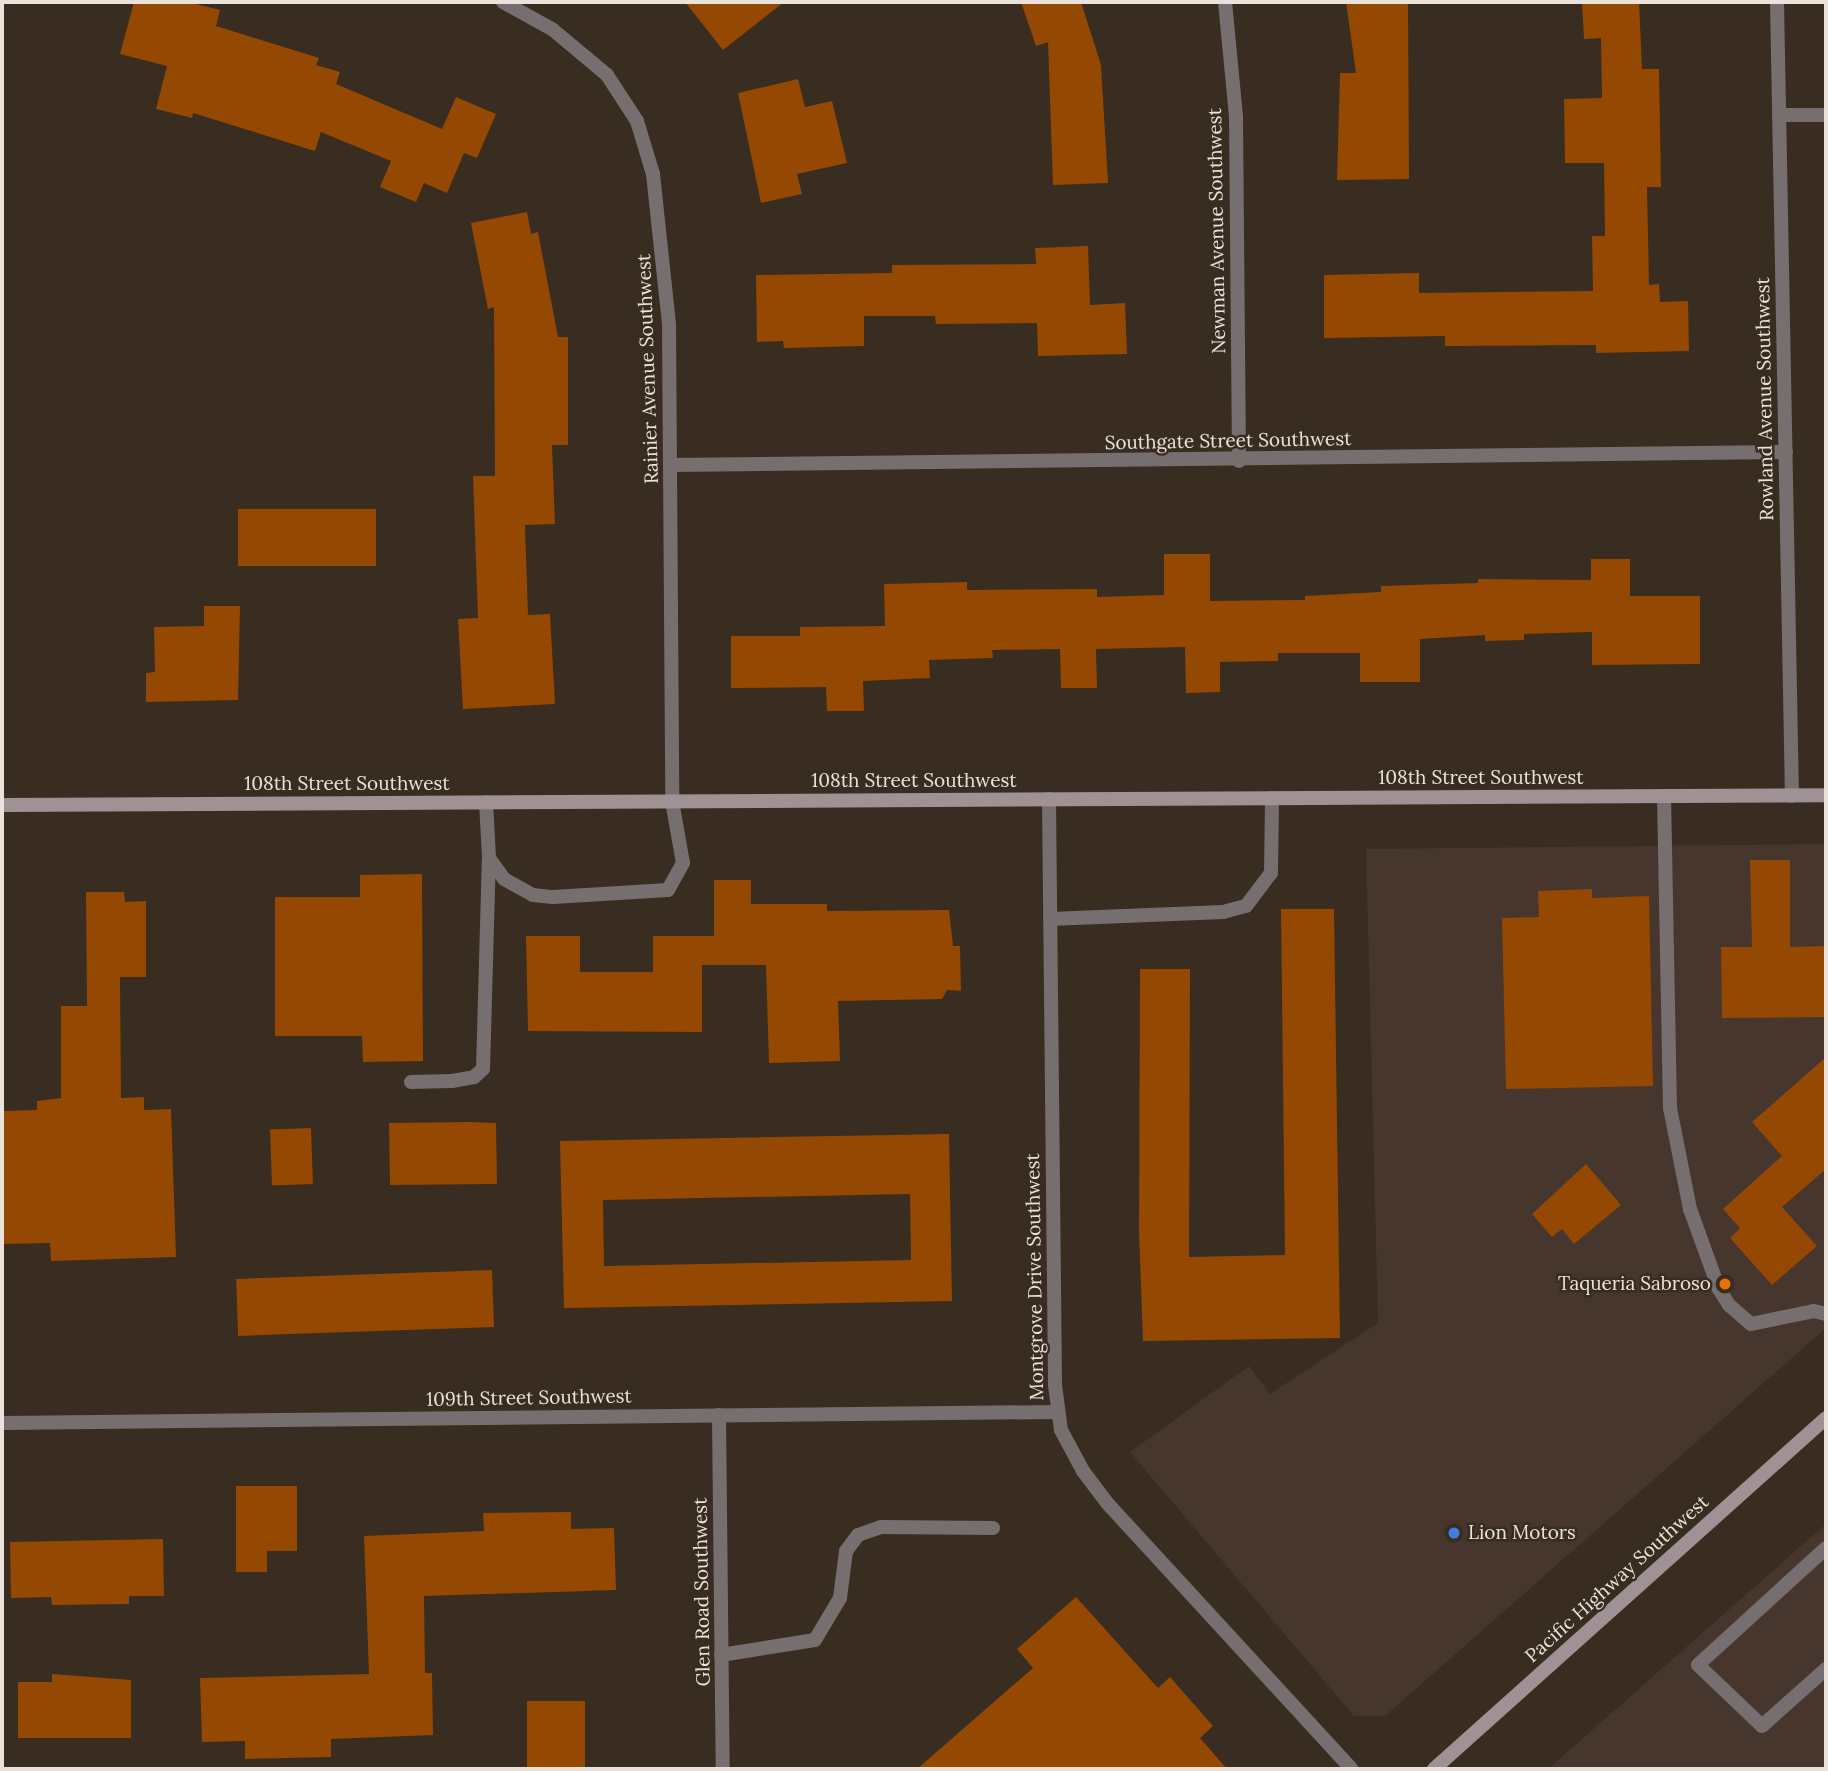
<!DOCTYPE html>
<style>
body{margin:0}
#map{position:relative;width:1828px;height:1771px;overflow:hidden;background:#392c21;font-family:Lora,serif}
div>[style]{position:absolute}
.commercial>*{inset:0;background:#47362d}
.building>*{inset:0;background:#954801;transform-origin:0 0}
.lane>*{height:14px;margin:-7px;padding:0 7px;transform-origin:7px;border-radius:7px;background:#776e70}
.street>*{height:14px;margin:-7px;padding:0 7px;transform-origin:7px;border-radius:7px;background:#776e70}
.secondary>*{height:14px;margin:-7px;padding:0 7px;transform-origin:7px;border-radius:7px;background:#a09195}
.dots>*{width:19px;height:19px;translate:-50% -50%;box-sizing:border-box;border:4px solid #392c21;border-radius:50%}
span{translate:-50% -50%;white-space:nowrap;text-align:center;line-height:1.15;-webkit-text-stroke:5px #392c21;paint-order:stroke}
.street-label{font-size:19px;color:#ebe2db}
.poi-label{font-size:19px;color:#ebe2db}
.right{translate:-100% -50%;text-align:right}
.left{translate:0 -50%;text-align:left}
.frame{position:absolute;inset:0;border:4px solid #ebe2db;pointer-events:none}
</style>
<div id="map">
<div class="commercial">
<div style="clip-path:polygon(1826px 844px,1826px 1328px,1385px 1716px,1354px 1716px,1130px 1452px,1249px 1366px,1270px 1394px,1378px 1323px,1366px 849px)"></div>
<div style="clip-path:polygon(1826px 1524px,1826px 1769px,1548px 1769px)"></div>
</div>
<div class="building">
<div style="clip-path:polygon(134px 2px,188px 2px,220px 10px,216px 26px,319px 58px,316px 65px,340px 72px,336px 84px,442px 129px,456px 97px,496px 114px,477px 158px,464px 153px,447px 193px,424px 183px,416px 202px,380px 187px,391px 161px,321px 132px,315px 151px,193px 113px,192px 118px,156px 109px,167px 66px,120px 54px)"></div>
<div style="clip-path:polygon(685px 2px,784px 2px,723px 50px)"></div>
<div style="clip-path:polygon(1021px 2px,1081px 2px,1101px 65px,1108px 183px,1053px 185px,1048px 42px,1036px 46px)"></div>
<div style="clip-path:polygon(1346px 2px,1408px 2px,1409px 179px,1337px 180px,1340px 73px,1356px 73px)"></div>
<div style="clip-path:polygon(1582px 2px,1639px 2px,1642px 69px,1659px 69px,1661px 187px,1647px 187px,1649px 285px,1659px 284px,1660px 302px,1688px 301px,1689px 351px,1596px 353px,1596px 345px,1445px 346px,1445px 336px,1324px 338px,1324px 275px,1419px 273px,1419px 293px,1593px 291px,1592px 236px,1605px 236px,1604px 163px,1565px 163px,1564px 99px,1602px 98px,1601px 38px,1584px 39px)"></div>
<div style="clip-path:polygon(798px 79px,805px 107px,832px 101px,847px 163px,797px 174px,802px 194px,761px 203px,738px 93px)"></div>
<div style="clip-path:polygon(527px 212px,531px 234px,538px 232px,558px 337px,568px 337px,568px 445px,552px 445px,555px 524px,525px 525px,528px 615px,550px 614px,555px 704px,463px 709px,458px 619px,478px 618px,473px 476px,495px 476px,494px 307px,488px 309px,471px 223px)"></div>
<div style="clip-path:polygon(1088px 246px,1090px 305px,1125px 303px,1127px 354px,1038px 356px,1037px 323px,936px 324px,935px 316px,864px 316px,864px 346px,784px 348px,783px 341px,757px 342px,756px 275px,892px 273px,892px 265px,1036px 264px,1035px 248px)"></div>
<div style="left:238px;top:509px;width:138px;height:57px"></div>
<div style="clip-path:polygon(1164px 554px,1210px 554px,1210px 601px,1305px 600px,1305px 596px,1381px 592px,1381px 586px,1478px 583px,1478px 579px,1591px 580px,1591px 559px,1630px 559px,1630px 596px,1700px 596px,1700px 664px,1592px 665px,1592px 632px,1524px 634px,1524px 640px,1485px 641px,1485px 635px,1420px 639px,1420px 682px,1360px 682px,1360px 653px,1278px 653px,1278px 661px,1220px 662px,1220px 692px,1186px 693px,1185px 647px,1096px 649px,1097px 688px,1061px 688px,1060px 649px,992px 650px,993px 658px,929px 660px,930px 678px,863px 681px,864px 711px,827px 711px,826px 687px,731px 688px,731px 636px,800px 636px,800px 627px,885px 626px,884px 584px,967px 582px,967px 590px,1097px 589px,1097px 597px,1164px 595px)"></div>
<div style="clip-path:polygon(204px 606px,240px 606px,238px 700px,146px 702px,146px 673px,155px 672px,154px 627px,204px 626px)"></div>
<div style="clip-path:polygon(1750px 860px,1790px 860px,1790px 947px,1826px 946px,1826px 1017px,1722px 1018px,1721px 947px,1752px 947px)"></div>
<div style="clip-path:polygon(422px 874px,423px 1061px,363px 1062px,362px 1036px,275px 1036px,275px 897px,360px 897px,360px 875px)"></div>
<div style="clip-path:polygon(714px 880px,751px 880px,751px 904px,827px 904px,827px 911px,949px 910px,953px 946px,960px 946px,961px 991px,947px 990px,942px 999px,838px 1001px,840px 1061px,769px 1063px,766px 965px,702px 965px,702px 1032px,528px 1031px,526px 936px,580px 936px,580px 972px,653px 972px,653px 936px,714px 936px)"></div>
<div style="clip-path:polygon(1592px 889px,1592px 898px,1649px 896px,1653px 1086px,1506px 1089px,1502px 918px,1539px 917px,1538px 891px)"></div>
<div style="clip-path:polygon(86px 892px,124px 892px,125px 902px,146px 901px,146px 977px,120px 977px,121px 1098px,144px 1097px,144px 1110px,171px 1109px,176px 1257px,51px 1261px,50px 1243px,2px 1244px,2px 1111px,37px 1110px,37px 1101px,61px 1098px,61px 1006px,87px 1006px)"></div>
<div style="clip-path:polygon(1281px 909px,1334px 909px,1340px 1338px,1143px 1341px,1139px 1231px,1140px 969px,1190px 969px,1189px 1257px,1285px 1255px)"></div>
<div style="clip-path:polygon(1826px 1057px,1826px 1169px,1782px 1207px,1817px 1246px,1772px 1285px,1730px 1238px,1740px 1228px,1723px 1209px,1782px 1156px,1752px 1122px)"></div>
<div style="clip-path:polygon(469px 1122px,496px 1123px,497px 1184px,390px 1185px,389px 1123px)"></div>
<div style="left:311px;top:1128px;width:56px;height:41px;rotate:88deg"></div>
<div style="clip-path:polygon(evenodd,949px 1134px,952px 1301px,564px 1308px,560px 1141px,949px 1134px,910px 1194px,911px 1260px,604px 1266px,603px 1200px,910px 1194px)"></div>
<div style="clip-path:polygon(1586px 1164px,1621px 1205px,1574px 1244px,1562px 1229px,1552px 1237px,1532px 1214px)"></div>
<div style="left:492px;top:1270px;width:57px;height:256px;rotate:88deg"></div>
<div style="clip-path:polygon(236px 1486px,297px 1486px,297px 1551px,267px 1551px,267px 1572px,236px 1572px)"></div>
<div style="clip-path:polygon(571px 1512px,571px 1529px,614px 1528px,616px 1590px,424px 1596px,425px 1673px,432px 1673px,433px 1735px,331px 1739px,331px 1757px,245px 1759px,245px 1741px,202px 1742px,200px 1678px,369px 1674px,364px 1536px,484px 1531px,483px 1513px)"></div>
<div style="clip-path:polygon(163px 1539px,164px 1596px,129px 1596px,129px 1604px,52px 1605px,51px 1597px,11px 1598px,10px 1542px)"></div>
<div style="clip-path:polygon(1076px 1597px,1158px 1688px,1170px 1677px,1213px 1726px,1200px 1738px,1227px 1769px,917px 1769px,1033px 1668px,1017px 1649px)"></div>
<div style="clip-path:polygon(52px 1674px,131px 1680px,131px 1738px,18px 1738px,18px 1682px,52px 1682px)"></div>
<div style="left:527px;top:1701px;width:58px;height:68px"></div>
</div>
<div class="lane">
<div style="left:1664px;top:796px;width:312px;rotate:88.9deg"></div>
<div style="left:1670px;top:1108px;width:103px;rotate:78.8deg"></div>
<div style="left:1690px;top:1209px;width:85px;rotate:70.1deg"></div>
<div style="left:1719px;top:1289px;width:19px;rotate:58deg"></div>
<div style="left:1729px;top:1305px;width:29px;rotate:41deg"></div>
<div style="left:1751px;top:1324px;width:64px;rotate:-11.7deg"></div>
<div style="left:1814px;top:1311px;width:12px;rotate:14deg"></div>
<div style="left:486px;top:802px;width:56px;rotate:86.9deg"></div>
<div style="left:489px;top:858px;width:26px;rotate:54deg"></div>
<div style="left:504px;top:879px;width:33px;rotate:29deg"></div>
<div style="left:533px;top:895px;width:20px;rotate:6deg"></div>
<div style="left:553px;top:897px;width:115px;rotate:-3.5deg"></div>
<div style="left:668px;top:890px;width:31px;rotate:-61deg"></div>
<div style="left:683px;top:863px;width:63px;rotate:-100.1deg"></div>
<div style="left:1050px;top:919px;width:173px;rotate:-2.3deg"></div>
<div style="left:1223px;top:912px;width:24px;rotate:-15deg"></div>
<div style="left:1246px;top:906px;width:41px;rotate:-52.9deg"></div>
<div style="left:1271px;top:873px;width:75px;rotate:-89.2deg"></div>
<div style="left:411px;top:1082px;width:41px;rotate:-1.4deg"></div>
<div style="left:452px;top:1081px;width:22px;rotate:-10deg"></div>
<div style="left:474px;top:1077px;width:12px;rotate:-42deg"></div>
<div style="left:483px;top:1069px;width:211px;rotate:-88.4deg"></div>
<div style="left:1826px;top:1548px;width:173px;rotate:137.6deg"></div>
<div style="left:1698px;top:1665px;width:88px;rotate:43.6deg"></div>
<div style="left:1762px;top:1726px;width:86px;rotate:-41.7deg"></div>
<div style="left:721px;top:1655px;width:95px;rotate:-9.1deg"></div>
<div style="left:815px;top:1640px;width:49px;rotate:-59.2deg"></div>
<div style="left:840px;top:1598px;width:47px;rotate:-82.7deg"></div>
<div style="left:846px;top:1551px;width:20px;rotate:-53deg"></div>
<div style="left:858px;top:1535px;width:24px;rotate:-19deg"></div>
<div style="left:881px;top:1527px;width:112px;rotate:0.5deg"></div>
</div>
<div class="street">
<div style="left:503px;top:2px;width:56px;rotate:28.9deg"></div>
<div style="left:552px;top:29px;width:72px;rotate:39.9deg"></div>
<div style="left:607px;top:75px;width:55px;rotate:56.9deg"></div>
<div style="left:637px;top:121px;width:55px;rotate:73.2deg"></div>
<div style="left:653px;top:174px;width:151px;rotate:83.9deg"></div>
<div style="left:669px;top:324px;width:477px;rotate:89.6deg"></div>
<div style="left:1225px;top:2px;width:116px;rotate:84.5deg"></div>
<div style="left:1236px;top:117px;width:344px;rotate:89.5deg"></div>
<div style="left:1777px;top:2px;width:794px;rotate:88.92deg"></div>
<div style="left:1779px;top:115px;width:47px"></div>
<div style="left:671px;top:465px;width:1115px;rotate:-0.67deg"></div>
<div style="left:1049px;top:799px;width:586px;rotate:89.41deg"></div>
<div style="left:1055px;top:1385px;width:45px;rotate:82.4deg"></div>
<div style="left:1061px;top:1430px;width:47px;rotate:61.8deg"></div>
<div style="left:1083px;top:1471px;width:41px;rotate:52.9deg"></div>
<div style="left:1108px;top:1504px;width:360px;rotate:47.4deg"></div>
<div style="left:719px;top:1415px;width:354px;rotate:89.4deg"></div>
<div style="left:2px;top:1423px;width:1055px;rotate:-0.6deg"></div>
</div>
<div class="secondary">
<div style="left:2px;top:805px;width:1824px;rotate:-0.31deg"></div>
<div style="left:1434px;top:1769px;width:526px;rotate:-41.84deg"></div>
</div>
<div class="dots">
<div style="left:1725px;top:1284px;background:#e8710a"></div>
<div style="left:1454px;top:1533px;background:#3f7fe0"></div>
</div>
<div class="street-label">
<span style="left:1217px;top:231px;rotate:-91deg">Newman Avenue Southwest</span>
<span style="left:648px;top:369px;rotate:-92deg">Rainier Avenue Southwest</span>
<span style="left:1765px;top:399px;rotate:-91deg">Rowland Avenue Southwest</span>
<span style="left:1228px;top:441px;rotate:-1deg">Southgate Street Southwest</span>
<span style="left:1481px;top:778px">108th Street Southwest</span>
<span style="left:914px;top:781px">108th Street Southwest</span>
<span style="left:347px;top:784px">108th Street Southwest</span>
<span style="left:1035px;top:1277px;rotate:-91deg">Montgrove Drive Southwest</span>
<span style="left:529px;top:1398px;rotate:-1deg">109th Street Southwest</span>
<span style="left:1617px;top:1579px;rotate:-42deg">Pacific Highway Southwest</span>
<span style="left:702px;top:1592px;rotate:-91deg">Glen Road Southwest</span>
</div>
<div class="poi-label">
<span class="right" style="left:1711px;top:1284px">Taqueria Sabroso</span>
<span class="left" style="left:1468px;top:1533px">Lion Motors</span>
</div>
<div class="frame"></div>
</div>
